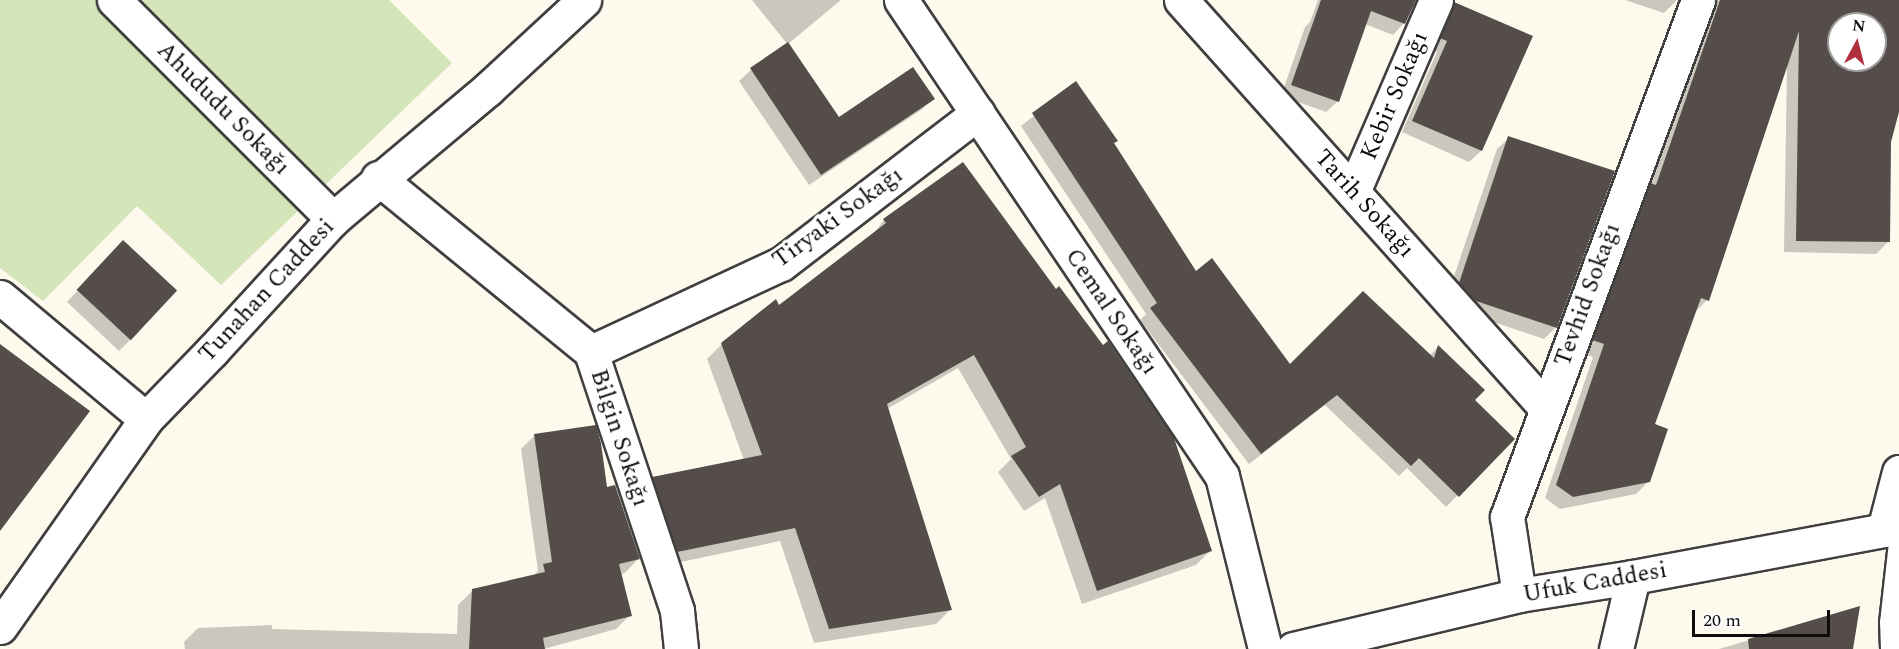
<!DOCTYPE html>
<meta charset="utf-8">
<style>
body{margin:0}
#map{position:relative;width:1899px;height:649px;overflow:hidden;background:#fef9ed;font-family:Spectral,serif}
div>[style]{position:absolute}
.green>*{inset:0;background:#d3e5b9}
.shadow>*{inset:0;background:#0003}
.building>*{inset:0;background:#544d49;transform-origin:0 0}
.roads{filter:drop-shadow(2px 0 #3f3f3f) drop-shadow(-2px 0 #3f3f3f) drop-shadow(0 2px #3f3f3f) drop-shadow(0 -2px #3f3f3f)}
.service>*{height:20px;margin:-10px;padding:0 10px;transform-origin:10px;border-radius:10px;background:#fff}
.minor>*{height:33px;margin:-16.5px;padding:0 16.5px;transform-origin:16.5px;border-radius:16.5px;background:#fff}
.tertiary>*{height:33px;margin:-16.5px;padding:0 16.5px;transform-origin:16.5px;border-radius:16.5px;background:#fff}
span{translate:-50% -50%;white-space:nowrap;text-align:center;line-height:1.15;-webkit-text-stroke:6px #fff;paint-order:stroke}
.street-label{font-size:24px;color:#0c0c0c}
.north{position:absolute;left:1827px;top:12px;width:60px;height:60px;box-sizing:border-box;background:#fff;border:2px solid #9e9e9e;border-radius:50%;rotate:7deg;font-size:16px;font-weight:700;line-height:24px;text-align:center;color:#0c0c0c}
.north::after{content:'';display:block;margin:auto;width:21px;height:27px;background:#b1303e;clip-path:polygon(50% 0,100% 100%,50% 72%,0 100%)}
.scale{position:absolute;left:1692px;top:610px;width:138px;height:27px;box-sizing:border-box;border:3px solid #0c0c0c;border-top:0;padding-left:8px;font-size:18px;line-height:21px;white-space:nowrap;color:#0c0c0c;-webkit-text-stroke:4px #fff;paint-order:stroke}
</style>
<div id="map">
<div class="green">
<div style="clip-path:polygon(0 0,389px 0,452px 63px,221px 285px,137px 206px,43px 301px,0 268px)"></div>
</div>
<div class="shadow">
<div style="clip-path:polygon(752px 0,841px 0,788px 44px,838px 119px,933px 99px,921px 110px,809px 185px,739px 81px,751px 70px,788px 45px)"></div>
<div style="clip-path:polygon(1318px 0,1415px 0,1404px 23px,1393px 35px,1365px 24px,1338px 101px,1326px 112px,1281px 96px,1305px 27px,1310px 22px)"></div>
<div style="clip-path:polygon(1625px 0,1677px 0,1664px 13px)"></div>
<div style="clip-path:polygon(evenodd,1700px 0,1899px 0,1899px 106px,1889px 142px,1888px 242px,1876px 254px,1784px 252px,1787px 65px,1707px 300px,1695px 312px,1654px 425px,1649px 481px,1636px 494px,1560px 509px,1545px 498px,1593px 357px,1581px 353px,1638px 197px,1648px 188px,1702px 32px,1700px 0,1839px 24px,1875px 24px,1875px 60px,1839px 60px,1839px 24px)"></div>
<div style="clip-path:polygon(1454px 4px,1531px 37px,1481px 151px,1469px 162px,1402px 132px,1437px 52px,1430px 49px,1443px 15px)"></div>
<div style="clip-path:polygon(1076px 83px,1195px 274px,1290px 367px,1429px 356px,1438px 347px,1473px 400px,1513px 439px,1446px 507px,1407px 468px,1399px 476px,1325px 405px,1249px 464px,1140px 320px,1146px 314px,1021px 126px)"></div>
<div style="clip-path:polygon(1509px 138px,1613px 172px,1555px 328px,1544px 339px,1464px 312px,1448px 294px,1497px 149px)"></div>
<div style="clip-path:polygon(884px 220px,1210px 551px,1196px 565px,1082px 604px,1045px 498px,1024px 511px,998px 472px,1011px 459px,958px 368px,887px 409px,951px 609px,936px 624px,814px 643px,780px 541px,662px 566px,638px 493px,653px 479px,744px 460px,707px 359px,722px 344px,778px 307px,871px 237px)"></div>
<div style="clip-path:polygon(112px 253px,130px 340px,119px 351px,67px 302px)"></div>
<div style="clip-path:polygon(535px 435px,606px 489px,638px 559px,625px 573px,620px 574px,630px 615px,616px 629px,544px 649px,185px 649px,184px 642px,198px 628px,272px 625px,272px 629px,457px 634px,458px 605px,472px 591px,533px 576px,538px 571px,521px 449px)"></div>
<div style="clip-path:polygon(1858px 608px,1852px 649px,1719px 649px)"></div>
</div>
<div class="building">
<div style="clip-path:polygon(1321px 0,1416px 0,1405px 24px,1371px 11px,1339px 102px,1291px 85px)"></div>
<div style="clip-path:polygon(evenodd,1720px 0,1899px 0,1899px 112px,1891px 142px,1890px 242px,1796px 241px,1799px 31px,1709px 301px,1701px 298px,1655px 424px,1668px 429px,1650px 482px,1573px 497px,1556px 485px,1604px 344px,1592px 340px,1650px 183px,1656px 185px,1720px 0,1839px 24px,1875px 24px,1875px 60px,1839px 60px,1839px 24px)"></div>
<div style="clip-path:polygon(1454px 2px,1533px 36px,1482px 151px,1412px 121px,1447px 41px,1440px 38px)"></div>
<div style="clip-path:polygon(788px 42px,839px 117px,913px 67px,935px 99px,821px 175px,750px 68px)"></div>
<div style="clip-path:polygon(1076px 81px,1118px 141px,1114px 143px,1196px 271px,1212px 258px,1290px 364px,1363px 291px,1434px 358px,1438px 345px,1485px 390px,1475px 400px,1515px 439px,1459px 497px,1419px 458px,1411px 466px,1337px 395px,1261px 454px,1150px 308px,1157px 303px,1032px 113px)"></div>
<div style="clip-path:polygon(1508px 136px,1615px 171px,1557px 328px,1476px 301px,1459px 283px)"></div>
<div style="clip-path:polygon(963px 162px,1056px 289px,1059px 286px,1103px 345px,1108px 341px,1174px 438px,1212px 551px,1097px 591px,1060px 484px,1039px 497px,1011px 456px,1026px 447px,974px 355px,887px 404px,952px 610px,829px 629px,795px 528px,677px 552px,652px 477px,762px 455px,721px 343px,776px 299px,779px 305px,886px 223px,883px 219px)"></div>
<div style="left:123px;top:240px;width:74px;height:68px;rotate:43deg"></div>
<div style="clip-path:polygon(0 344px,90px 411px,0 531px)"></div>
<div style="clip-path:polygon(596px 425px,601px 443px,607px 487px,615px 485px,640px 559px,619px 564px,632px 616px,543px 638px,545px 649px,469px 649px,472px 589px,545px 572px,543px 564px,552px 562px,534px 434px)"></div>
<div style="clip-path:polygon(1860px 606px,1853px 649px,1749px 649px,1748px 639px)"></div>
</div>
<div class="roads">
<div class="service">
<div style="left:1891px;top:649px;width:26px;rotate:-92deg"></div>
<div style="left:1890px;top:623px;width:81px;rotate:-83.6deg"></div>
</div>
<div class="minor">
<div style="left:114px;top:0;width:310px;rotate:45deg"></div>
<div style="left:901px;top:0;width:574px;rotate:56.01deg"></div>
<div style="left:1222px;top:476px;width:178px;rotate:76deg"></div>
<div style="left:1181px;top:0;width:547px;rotate:48.18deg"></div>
<div style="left:378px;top:178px;width:275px;rotate:39.2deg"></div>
<div style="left:591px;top:352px;width:273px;rotate:71.6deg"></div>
<div style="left:677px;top:611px;width:38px;rotate:84deg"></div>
<div style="left:1353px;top:192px;width:209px;rotate:-66.6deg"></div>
<div style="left:0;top:297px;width:190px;rotate:39.9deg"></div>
<div style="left:591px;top:352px;width:209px;rotate:-24.9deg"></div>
<div style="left:781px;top:264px;width:248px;rotate:-37.5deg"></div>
<div style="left:1884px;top:530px;width:60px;rotate:-75.5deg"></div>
<div style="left:1519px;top:595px;width:79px;rotate:-98.7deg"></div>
<div style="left:1507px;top:517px;width:551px;rotate:-69.72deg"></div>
<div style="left:1616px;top:649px;width:74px;rotate:-76.7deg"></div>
</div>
<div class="tertiary">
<div style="left:0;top:627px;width:254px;rotate:-54.9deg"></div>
<div style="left:146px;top:419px;width:95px;rotate:-45.9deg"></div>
<div style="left:212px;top:351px;width:179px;rotate:-47.5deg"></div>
<div style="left:333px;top:219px;width:202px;rotate:-40deg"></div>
<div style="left:488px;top:89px;width:131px;rotate:-42.8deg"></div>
<div style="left:1293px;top:649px;width:232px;rotate:-13.4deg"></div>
<div style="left:1519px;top:595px;width:115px;rotate:-9deg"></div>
<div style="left:1633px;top:577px;width:271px;rotate:-10.6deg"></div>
</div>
</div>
<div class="street-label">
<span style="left:1395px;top:96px;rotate:-67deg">Kebir Sokağı</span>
<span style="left:223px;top:109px;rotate:45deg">Ahududu Sokağı</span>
<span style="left:1364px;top:204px;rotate:48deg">Tarih Sokağı</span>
<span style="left:838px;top:218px;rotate:-36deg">Tiryaki Sokağı</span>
<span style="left:267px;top:291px;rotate:-47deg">Tunahan Caddesi</span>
<span style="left:1588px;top:295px;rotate:-70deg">Tevhid Sokağı</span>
<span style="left:1111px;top:312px;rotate:56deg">Cemal Sokağı</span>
<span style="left:619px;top:438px;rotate:72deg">Bilgin Sokağı</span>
<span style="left:1595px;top:583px;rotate:-10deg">Ufuk Caddesi</span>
</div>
<div class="north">N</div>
<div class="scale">20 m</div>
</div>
